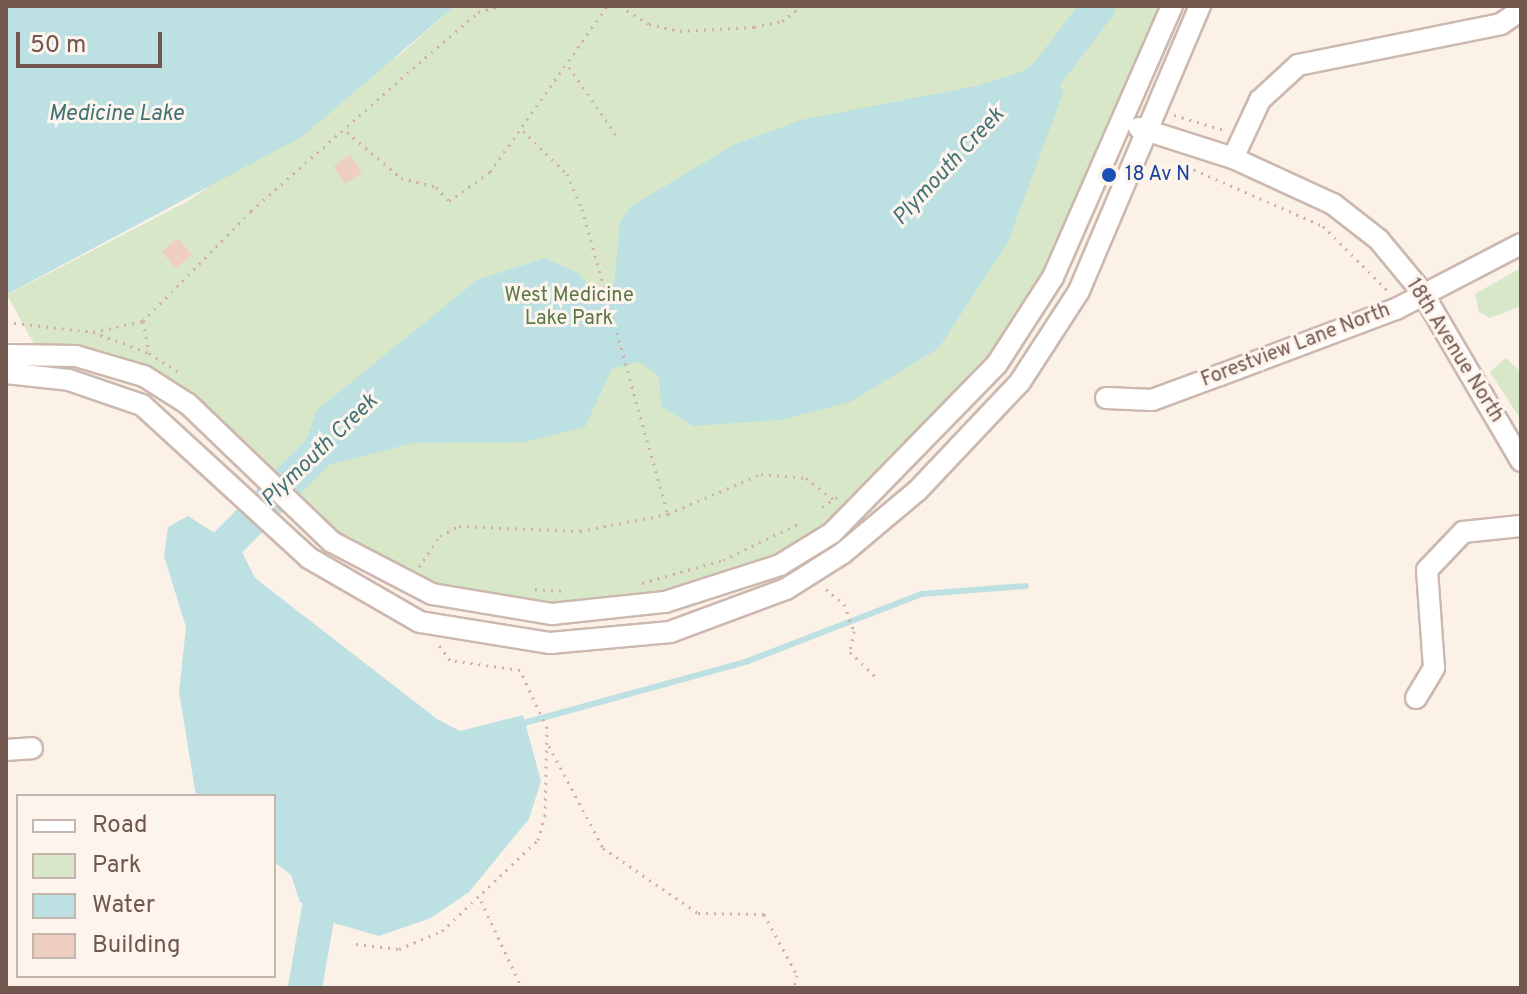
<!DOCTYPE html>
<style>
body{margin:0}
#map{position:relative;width:1527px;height:994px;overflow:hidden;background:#fbf1e7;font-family:Overpass,sans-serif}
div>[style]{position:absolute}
.green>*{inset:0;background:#d7e7c7}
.water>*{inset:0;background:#bde1e3}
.stream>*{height:6px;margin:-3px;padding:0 3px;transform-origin:3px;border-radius:3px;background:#bde1e3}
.river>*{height:34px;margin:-17px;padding:0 17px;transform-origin:17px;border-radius:17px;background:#bde1e3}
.building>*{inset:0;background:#eecec1;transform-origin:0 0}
.path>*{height:3px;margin-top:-1.5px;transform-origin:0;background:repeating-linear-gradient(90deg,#d2b1a4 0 2px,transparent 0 8px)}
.roads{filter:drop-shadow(2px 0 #ccb8ae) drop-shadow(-2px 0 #ccb8ae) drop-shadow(0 2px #ccb8ae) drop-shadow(0 -2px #ccb8ae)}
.minor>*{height:20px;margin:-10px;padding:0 10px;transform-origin:10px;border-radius:10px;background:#fff}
.dots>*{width:22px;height:22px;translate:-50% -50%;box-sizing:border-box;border:4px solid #fdf5ed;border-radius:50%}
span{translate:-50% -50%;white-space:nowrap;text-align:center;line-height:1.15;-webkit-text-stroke:6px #fdf5ed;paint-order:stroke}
.transit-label{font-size:20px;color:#164399}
.left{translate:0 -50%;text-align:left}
.park-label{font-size:20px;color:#5a7747}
.street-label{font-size:20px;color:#72574e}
.water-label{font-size:22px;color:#427376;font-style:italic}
.frame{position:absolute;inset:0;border:8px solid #72574e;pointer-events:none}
.legend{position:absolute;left:16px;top:794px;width:260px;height:184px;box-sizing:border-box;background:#fdf5ed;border:2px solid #c5b6ad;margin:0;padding:10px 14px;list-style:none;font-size:24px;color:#72574e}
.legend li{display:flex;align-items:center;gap:16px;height:40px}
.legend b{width:40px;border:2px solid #c5b6ad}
.scale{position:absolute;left:16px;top:32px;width:146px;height:36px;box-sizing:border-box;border:4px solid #72574e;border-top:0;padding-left:10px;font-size:24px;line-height:28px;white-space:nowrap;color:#72574e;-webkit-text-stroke:6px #fdf5ed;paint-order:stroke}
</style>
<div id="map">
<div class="green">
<div style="clip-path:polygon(455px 6px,1172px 6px,1124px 123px,997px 364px,832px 533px,665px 602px,552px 614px,444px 598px,332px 542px,144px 376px,39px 353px,7px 295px,188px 201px,402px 53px)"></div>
<div style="clip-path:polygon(1521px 268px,1521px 306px,1490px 318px,1479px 312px,1475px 294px)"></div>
<div style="clip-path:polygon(1506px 358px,1521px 372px,1521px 420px,1490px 372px)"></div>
</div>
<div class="water">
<div style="clip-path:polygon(6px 6px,455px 6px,303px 136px,6px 295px)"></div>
<div style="clip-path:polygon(1033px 68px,1064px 90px,1008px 242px,939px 348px,850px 402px,780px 420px,693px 426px,661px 406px,659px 376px,639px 362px,612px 369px,585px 427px,525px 442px,413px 443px,321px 467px,302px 451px,317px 410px,477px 280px,545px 258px,580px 274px,592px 293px,614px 285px,620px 222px,630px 207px,735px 144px,801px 120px,976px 86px)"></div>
<div style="clip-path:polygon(188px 516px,241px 550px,255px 578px,437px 719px,460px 731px,523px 715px,541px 781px,529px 819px,469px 892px,431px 918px,379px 936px,334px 923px,300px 902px,291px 875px,274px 862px,274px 796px,196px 796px,179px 692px,186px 627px,164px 556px,168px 527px)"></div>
</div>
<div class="stream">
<div style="left:520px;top:724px;width:237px;rotate:-15.4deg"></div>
<div style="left:748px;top:661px;width:186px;rotate:-21.1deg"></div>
<div style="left:922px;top:594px;width:104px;rotate:-4.4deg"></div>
</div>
<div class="river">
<div style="left:1008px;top:105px;width:50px;rotate:-38.5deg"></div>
<div style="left:1047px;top:74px;width:86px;rotate:-52.6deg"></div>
<div style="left:208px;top:576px;width:10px;rotate:-107deg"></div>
<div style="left:205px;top:566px;width:197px;rotate:-45.4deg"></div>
<div style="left:305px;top:988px;width:123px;rotate:-80.2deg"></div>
</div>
<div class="building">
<div style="left:350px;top:155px;width:21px;height:20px;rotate:55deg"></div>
<div style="left:178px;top:238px;width:22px;height:21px;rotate:51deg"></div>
</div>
<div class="path">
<div style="left:620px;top:6px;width:34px;rotate:32deg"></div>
<div style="left:649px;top:24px;width:32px;rotate:13deg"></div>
<div style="left:680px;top:31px;width:74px;rotate:-3.1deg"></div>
<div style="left:754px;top:27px;width:29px;rotate:-12deg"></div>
<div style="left:782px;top:21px;width:25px;rotate:-37deg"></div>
<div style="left:569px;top:67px;width:83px;rotate:55.3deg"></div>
<div style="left:1174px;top:115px;width:52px;rotate:16.7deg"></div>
<div style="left:523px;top:131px;width:62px;rotate:44.3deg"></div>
<div style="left:567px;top:174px;width:38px;rotate:67deg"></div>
<div style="left:582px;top:209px;width:317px;rotate:74.3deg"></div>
<div style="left:347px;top:132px;width:71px;rotate:40.4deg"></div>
<div style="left:401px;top:178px;width:36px;rotate:14deg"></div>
<div style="left:436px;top:187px;width:19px;rotate:47deg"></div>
<div style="left:449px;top:201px;width:50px;rotate:-35.3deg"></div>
<div style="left:490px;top:172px;width:203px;rotate:-54.8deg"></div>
<div style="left:1179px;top:163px;width:157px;rotate:23.6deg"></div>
<div style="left:1323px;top:226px;width:91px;rotate:45deg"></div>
<div style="left:143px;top:321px;width:33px;rotate:79deg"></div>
<div style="left:149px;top:353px;width:35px;rotate:33deg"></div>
<div style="left:6px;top:322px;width:88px;rotate:6.6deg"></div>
<div style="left:93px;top:332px;width:60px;rotate:20.6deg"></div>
<div style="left:93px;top:332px;width:51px;rotate:-12.4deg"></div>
<div style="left:143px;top:321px;width:154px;rotate:-45.5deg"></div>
<div style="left:251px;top:211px;width:224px;rotate:-41.4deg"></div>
<div style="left:419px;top:63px;width:78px;rotate:-40.8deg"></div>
<div style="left:478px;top:12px;width:22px;rotate:-16deg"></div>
<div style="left:822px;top:507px;width:22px;rotate:-34deg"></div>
<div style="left:419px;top:567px;width:37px;rotate:-56deg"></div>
<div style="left:440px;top:536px;width:21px;rotate:-28deg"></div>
<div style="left:459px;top:526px;width:121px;rotate:2.4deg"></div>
<div style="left:580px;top:531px;width:90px;rotate:-10.9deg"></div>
<div style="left:668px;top:514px;width:101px;rotate:-23.3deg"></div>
<div style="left:761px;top:474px;width:45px;rotate:5.1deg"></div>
<div style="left:806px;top:478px;width:34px;rotate:38deg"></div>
<div style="left:642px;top:583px;width:84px;rotate:-15.9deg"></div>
<div style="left:723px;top:560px;width:88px;rotate:-25.7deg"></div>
<div style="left:535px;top:589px;width:32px;rotate:4deg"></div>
<div style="left:826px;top:589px;width:23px;rotate:40deg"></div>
<div style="left:844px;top:604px;width:29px;rotate:70deg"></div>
<div style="left:854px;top:631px;width:21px;rotate:101deg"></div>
<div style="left:850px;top:652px;width:35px;rotate:44deg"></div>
<div style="left:549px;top:746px;width:115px;rotate:62.1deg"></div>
<div style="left:603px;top:848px;width:115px;rotate:34.4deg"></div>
<div style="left:698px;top:913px;width:66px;rotate:0.9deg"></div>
<div style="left:764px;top:914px;width:69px;rotate:61.6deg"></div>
<div style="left:797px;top:975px;width:13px;rotate:103deg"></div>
<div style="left:481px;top:901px;width:96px;rotate:64.8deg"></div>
<div style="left:356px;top:944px;width:43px;rotate:6.6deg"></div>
<div style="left:399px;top:949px;width:47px;rotate:-22.7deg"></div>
<div style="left:442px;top:931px;width:132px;rotate:-43.5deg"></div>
<div style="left:538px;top:840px;width:25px;rotate:-74deg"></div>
<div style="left:545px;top:816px;width:88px;rotate:-88.7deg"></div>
<div style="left:547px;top:728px;width:64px;rotate:-115deg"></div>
<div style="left:520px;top:670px;width:71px;rotate:-171.9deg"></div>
<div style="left:450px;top:660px;width:20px;rotate:-127deg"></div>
</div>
<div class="roads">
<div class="minor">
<div style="left:1139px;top:128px;width:99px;rotate:17.7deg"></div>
<div style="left:1233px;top:158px;width:110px;rotate:24.7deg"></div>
<div style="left:1333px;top:204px;width:58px;rotate:38deg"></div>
<div style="left:1379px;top:240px;width:67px;rotate:50.4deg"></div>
<div style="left:1422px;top:292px;width:196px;rotate:59.6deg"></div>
<div style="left:1233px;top:158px;width:64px;rotate:-65deg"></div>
<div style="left:1260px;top:100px;width:52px;rotate:-42.6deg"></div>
<div style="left:1298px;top:65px;width:207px;rotate:-11.4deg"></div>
<div style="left:1501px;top:24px;width:24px;rotate:-35deg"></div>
<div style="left:6px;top:355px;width:70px;rotate:0.8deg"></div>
<div style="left:76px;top:356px;width:71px;rotate:16.4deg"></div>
<div style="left:144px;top:376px;width:52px;rotate:32.5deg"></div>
<div style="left:188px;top:404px;width:199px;rotate:43.8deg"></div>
<div style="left:332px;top:542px;width:113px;rotate:27.5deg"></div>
<div style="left:432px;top:594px;width:122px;rotate:9.5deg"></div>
<div style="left:552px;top:614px;width:114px;rotate:-6.1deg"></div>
<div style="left:665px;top:602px;width:121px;rotate:-17.8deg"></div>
<div style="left:780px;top:565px;width:61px;rotate:-31.6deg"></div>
<div style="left:832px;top:533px;width:236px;rotate:-45.7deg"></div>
<div style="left:997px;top:364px;width:103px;rotate:-57.2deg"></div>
<div style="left:1053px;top:277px;width:296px;rotate:-66.3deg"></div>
<div style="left:6px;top:373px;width:63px;rotate:6.3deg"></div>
<div style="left:69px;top:380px;width:77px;rotate:18.9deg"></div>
<div style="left:142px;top:405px;width:226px;rotate:42.5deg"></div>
<div style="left:309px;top:558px;width:128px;rotate:30deg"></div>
<div style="left:420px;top:622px;width:132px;rotate:9.2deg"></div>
<div style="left:550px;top:643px;width:121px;rotate:-5.2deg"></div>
<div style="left:670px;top:632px;width:124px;rotate:-20.3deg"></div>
<div style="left:786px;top:589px;width:67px;rotate:-32.3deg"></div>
<div style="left:843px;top:553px;width:97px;rotate:-40deg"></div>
<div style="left:917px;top:491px;width:150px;rotate:-46.6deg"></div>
<div style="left:1020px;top:382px;width:108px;rotate:-57deg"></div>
<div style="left:1079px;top:291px;width:310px;rotate:-67deg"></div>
<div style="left:1106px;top:398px;width:46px;rotate:2.5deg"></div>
<div style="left:1152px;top:400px;width:72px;rotate:-20.2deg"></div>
<div style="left:1220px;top:375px;width:188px;rotate:-20.6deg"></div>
<div style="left:1396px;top:309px;width:141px;rotate:-27.5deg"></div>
<div style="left:1416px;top:698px;width:35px;rotate:-59deg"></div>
<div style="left:1434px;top:668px;width:98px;rotate:-94.1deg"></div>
<div style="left:1427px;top:570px;width:52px;rotate:-46.5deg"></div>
<div style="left:1463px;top:532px;width:58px;rotate:-5.9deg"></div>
<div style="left:6px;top:750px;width:26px;rotate:-4deg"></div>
</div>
</div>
<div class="dots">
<div style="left:1109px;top:175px;background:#1a4fb4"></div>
</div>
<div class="transit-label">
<span class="left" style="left:1125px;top:175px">18 Av N</span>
</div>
<div class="park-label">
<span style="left:569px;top:308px">West Medicine<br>Lake Park</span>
</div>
<div class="street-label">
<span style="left:1296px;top:346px;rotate:-21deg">Forestview Lane North</span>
<span style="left:1454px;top:351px;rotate:58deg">18th Avenue North</span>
</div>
<div class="water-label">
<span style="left:116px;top:115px">Medicine Lake</span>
<span style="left:949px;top:167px;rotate:-47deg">Plymouth Creek</span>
<span style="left:320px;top:451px;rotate:-44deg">Plymouth Creek</span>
</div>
<div class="frame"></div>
<ul class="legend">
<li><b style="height:10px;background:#fff"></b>Road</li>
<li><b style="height:22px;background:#d7e7c7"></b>Park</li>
<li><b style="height:22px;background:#bde1e3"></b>Water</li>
<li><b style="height:22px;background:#eecec1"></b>Building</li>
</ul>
<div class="scale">50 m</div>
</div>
